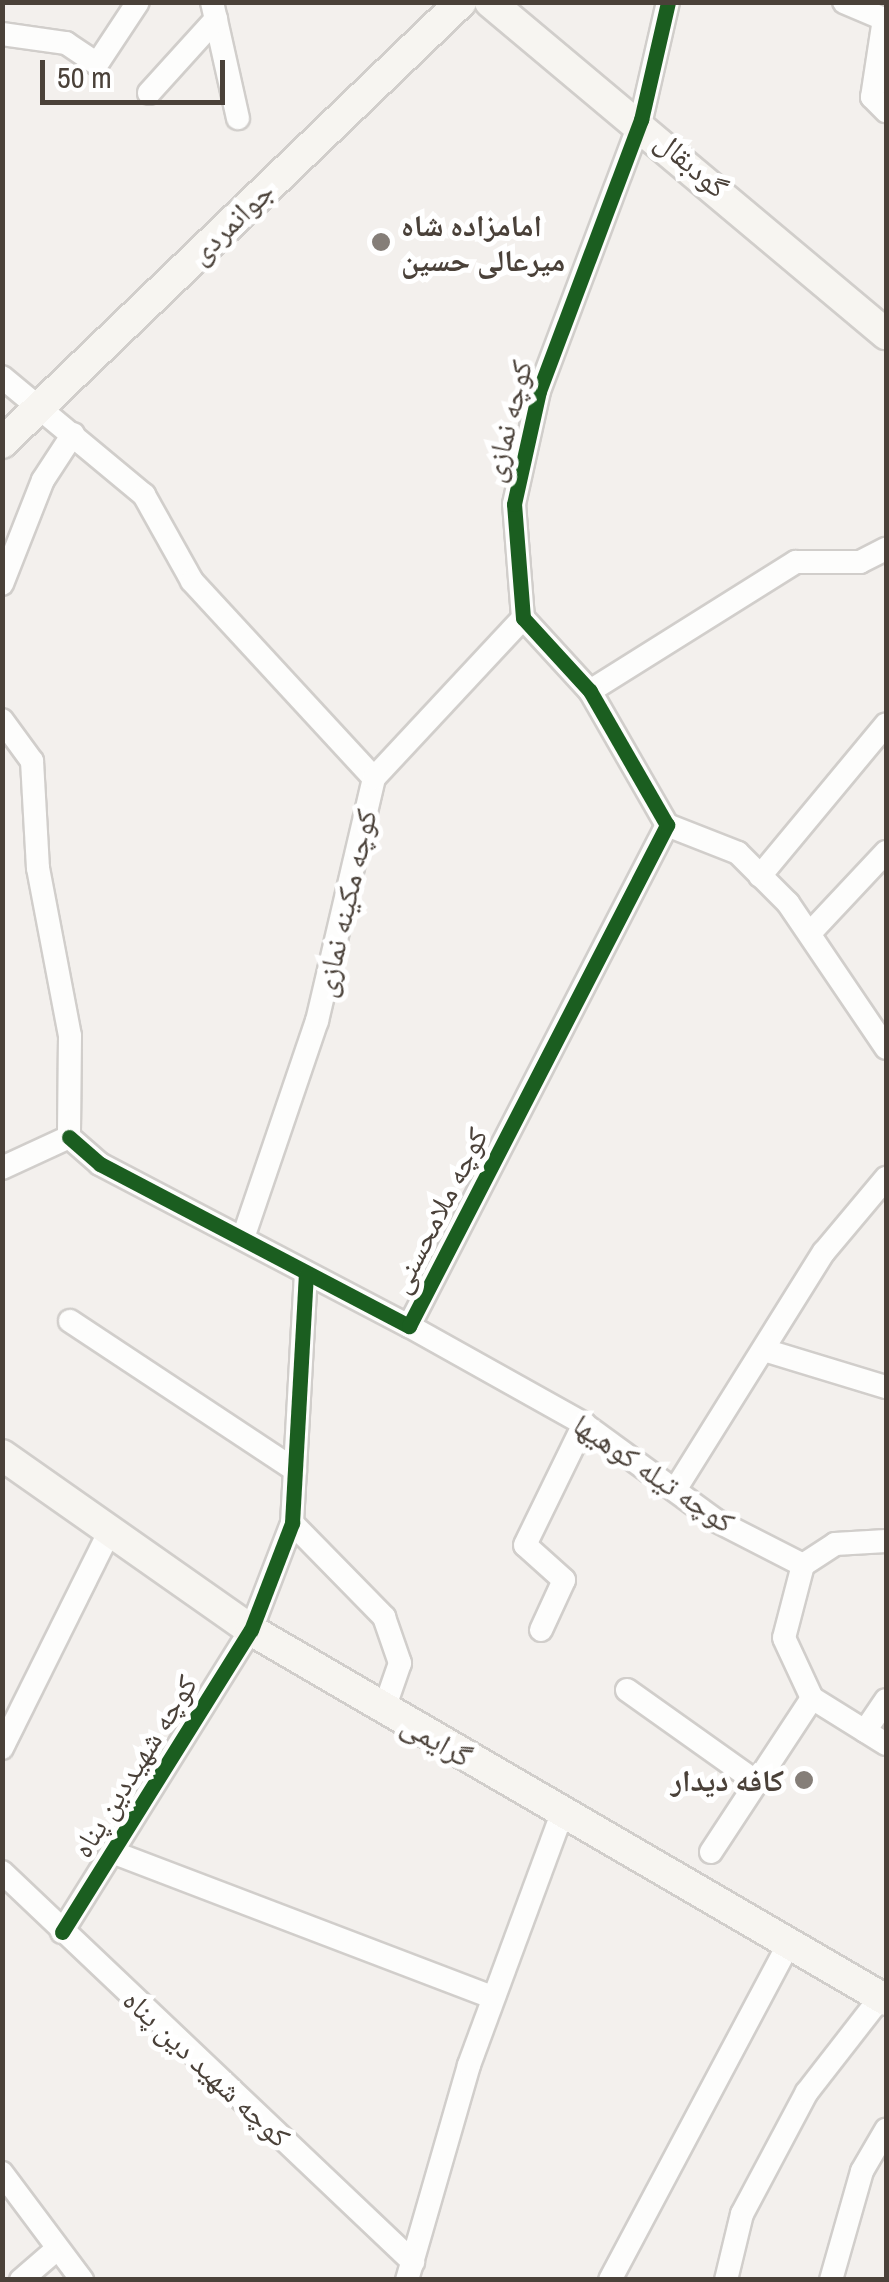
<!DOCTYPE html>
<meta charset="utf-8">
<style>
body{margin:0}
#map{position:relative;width:889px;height:2282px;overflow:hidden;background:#f3f0ed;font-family:"Archivo Narrow","Noto Naskh Arabic",sans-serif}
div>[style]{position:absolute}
.roads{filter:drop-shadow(2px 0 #d1cecb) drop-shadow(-2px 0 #d1cecb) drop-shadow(0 2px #d1cecb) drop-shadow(0 -2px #d1cecb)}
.street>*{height:22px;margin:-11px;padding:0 11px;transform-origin:11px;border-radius:11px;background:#fdfdfc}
.secondary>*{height:30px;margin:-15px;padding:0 15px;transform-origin:15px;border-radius:15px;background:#f7f5f1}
.cycleway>*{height:15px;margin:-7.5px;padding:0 7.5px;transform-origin:7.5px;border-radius:7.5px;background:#1b5e20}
.dots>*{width:28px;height:28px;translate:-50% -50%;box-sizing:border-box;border:5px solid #fff;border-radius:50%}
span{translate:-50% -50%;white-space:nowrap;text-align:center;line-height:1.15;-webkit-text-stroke:10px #fff;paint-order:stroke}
.street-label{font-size:30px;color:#4a4139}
.poi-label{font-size:30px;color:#4a4139;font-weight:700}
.left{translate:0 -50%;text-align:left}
.right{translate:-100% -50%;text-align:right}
.frame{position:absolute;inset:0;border:5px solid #4a4139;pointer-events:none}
.scale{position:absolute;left:40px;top:60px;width:185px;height:45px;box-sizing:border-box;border:5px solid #4a4139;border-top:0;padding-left:12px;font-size:30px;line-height:35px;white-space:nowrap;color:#4a4139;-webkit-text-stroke:8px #fff;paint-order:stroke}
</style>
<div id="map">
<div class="roads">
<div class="street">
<div style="left:212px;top:2px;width:119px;rotate:77.4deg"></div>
<div style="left:844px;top:2px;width:43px;rotate:23deg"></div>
<div style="left:884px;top:19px;width:79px;rotate:98.7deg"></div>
<div style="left:872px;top:97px;width:20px;rotate:45deg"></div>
<div style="left:2px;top:34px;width:65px;rotate:8deg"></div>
<div style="left:66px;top:43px;width:37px;rotate:34deg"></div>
<div style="left:97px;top:64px;width:74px;rotate:-56.5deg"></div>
<div style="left:149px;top:93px;width:100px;rotate:-47.8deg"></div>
<div style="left:2px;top:377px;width:185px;rotate:39.7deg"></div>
<div style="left:144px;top:495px;width:98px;rotate:60.8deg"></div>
<div style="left:192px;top:581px;width:268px;rotate:47.3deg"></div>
<div style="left:2px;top:584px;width:112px;rotate:-68.5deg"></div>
<div style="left:43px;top:480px;width:55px;rotate:-56.9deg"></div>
<div style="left:590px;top:691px;width:243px;rotate:-32.1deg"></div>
<div style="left:796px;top:562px;width:64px"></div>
<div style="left:860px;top:562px;width:29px;rotate:-27deg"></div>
<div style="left:2px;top:720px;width:51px;rotate:53.8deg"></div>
<div style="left:32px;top:761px;width:107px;rotate:86.8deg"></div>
<div style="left:38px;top:868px;width:171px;rotate:79.2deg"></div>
<div style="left:70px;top:1036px;width:101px;rotate:90.6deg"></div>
<div style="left:667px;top:825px;width:155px;rotate:-119.9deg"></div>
<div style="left:590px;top:691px;width:99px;rotate:-132.5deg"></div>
<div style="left:523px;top:618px;width:114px;rotate:-94.5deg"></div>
<div style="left:514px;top:504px;width:116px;rotate:-77.5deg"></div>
<div style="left:539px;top:391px;width:290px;rotate:-69.4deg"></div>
<div style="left:641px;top:120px;width:121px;rotate:-77.1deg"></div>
<div style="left:667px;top:825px;width:76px;rotate:21.5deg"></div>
<div style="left:738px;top:853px;width:71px;rotate:45deg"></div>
<div style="left:788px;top:903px;width:175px;rotate:55.9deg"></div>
<div style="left:760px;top:876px;width:197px;rotate:-50.3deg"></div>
<div style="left:810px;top:933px;width:111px;rotate:-46.8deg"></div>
<div style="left:69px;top:1137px;width:41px;rotate:41.1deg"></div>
<div style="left:100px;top:1164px;width:349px;rotate:27.7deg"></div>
<div style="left:409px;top:1326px;width:564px;rotate:-62.75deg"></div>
<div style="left:2px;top:1168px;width:74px;rotate:-24.8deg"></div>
<div style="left:244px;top:1235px;width:226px;rotate:-71.2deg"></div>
<div style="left:317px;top:1021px;width:250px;rotate:-76.8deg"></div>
<div style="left:374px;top:778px;width:219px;rotate:-47deg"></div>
<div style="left:70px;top:1321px;width:270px;rotate:33.5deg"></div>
<div style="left:409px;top:1326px;width:201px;rotate:29.2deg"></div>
<div style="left:584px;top:1424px;width:162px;rotate:36.2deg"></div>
<div style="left:715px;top:1520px;width:99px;rotate:27.1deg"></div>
<div style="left:803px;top:1565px;width:75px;rotate:104.6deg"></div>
<div style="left:784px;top:1638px;width:66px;rotate:65deg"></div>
<div style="left:812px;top:1698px;width:87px;rotate:31.9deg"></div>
<div style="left:764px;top:1350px;width:127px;rotate:16.9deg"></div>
<div style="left:675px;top:1490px;width:281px;rotate:-58deg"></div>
<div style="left:824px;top:1252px;width:97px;rotate:-50deg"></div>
<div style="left:292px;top:1523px;width:132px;rotate:45.6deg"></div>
<div style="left:384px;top:1617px;width:49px;rotate:70.8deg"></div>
<div style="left:400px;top:1663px;width:49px;rotate:109.2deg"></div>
<div style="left:803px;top:1565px;width:38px;rotate:-33deg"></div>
<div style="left:835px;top:1544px;width:51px;rotate:-3.4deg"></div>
<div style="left:541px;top:1630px;width:55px;rotate:-65.3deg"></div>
<div style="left:564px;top:1580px;width:52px;rotate:-138.1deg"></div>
<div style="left:525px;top:1545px;width:135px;rotate:-64deg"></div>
<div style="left:627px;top:1690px;width:157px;rotate:35.4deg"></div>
<div style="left:865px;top:1731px;width:37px;rotate:-56deg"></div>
<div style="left:2px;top:1748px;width:241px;rotate:-63.6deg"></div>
<div style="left:112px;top:1852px;width:407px;rotate:20.9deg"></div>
<div style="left:711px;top:1852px;width:184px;rotate:-56.7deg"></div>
<div style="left:2px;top:1872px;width:567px;rotate:43.5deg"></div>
<div style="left:62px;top:1932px;width:356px;rotate:-58deg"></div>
<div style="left:251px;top:1630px;width:115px;rotate:-69deg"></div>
<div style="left:292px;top:1523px;width:250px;rotate:-86.8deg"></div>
<div style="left:2px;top:2173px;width:134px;rotate:53.2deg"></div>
<div style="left:21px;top:2280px;width:48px;rotate:-40.7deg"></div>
<div style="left:407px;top:2280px;width:224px;rotate:-73.9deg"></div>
<div style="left:469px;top:2065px;width:269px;rotate:-69.7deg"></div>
<div style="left:610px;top:2280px;width:379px;rotate:-62deg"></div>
<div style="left:726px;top:2280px;width:68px;rotate:-76.4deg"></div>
<div style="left:742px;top:2214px;width:138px;rotate:-62deg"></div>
<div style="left:807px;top:2092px;width:120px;rotate:-52.1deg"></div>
<div style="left:831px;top:2280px;width:113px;rotate:-74.1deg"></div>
<div style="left:862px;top:2171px;width:48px;rotate:-59.7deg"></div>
</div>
<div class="secondary">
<div style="left:490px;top:2px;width:517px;rotate:39.98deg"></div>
<div style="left:2px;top:443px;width:637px;rotate:-43.85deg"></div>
<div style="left:2px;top:1455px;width:304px;rotate:35.1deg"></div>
<div style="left:251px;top:1630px;width:735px;rotate:30.23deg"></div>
</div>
</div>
<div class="cycleway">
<div style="left:69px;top:1137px;width:41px;rotate:41.1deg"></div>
<div style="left:100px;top:1164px;width:349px;rotate:27.7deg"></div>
<div style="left:409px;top:1326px;width:564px;rotate:-62.75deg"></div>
<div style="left:667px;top:825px;width:155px;rotate:-119.9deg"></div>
<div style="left:590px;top:691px;width:99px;rotate:-132.5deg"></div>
<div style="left:523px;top:618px;width:114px;rotate:-94.5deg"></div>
<div style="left:514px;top:504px;width:116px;rotate:-77.5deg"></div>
<div style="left:539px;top:391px;width:290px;rotate:-69.4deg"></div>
<div style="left:641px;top:120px;width:121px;rotate:-77.1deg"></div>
<div style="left:62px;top:1932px;width:356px;rotate:-58deg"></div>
<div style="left:251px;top:1630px;width:115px;rotate:-69deg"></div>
<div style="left:292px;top:1523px;width:250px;rotate:-86.8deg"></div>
</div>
<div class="dots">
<div style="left:381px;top:242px;background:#857e78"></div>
<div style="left:804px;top:1780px;background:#857e78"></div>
</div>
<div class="street-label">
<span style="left:692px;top:164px;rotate:41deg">گودبقال</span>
<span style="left:231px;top:222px;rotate:-44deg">جوانمردی</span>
<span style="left:507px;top:421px;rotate:-76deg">کوچه نمازی</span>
<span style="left:345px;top:903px;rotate:-77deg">کوچه مکینه نمازی</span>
<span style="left:438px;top:1210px;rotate:-63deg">کوچه ملامحسنی</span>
<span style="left:654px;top:1473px;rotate:34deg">کوچه تیله کوهیها</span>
<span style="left:437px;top:1740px;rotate:30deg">گرایمی</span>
<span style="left:134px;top:1766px;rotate:-58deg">کوچه شهیددین پناه</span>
<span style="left:207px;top:2068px;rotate:43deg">کوچه شهید دین پناه</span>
</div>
<div class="poi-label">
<span class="left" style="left:401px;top:242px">امامزاده شاه<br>میرعالی حسین</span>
<span class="right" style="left:784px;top:1780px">کافه دیدار</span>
</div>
<div class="frame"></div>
<div class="scale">50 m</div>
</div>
